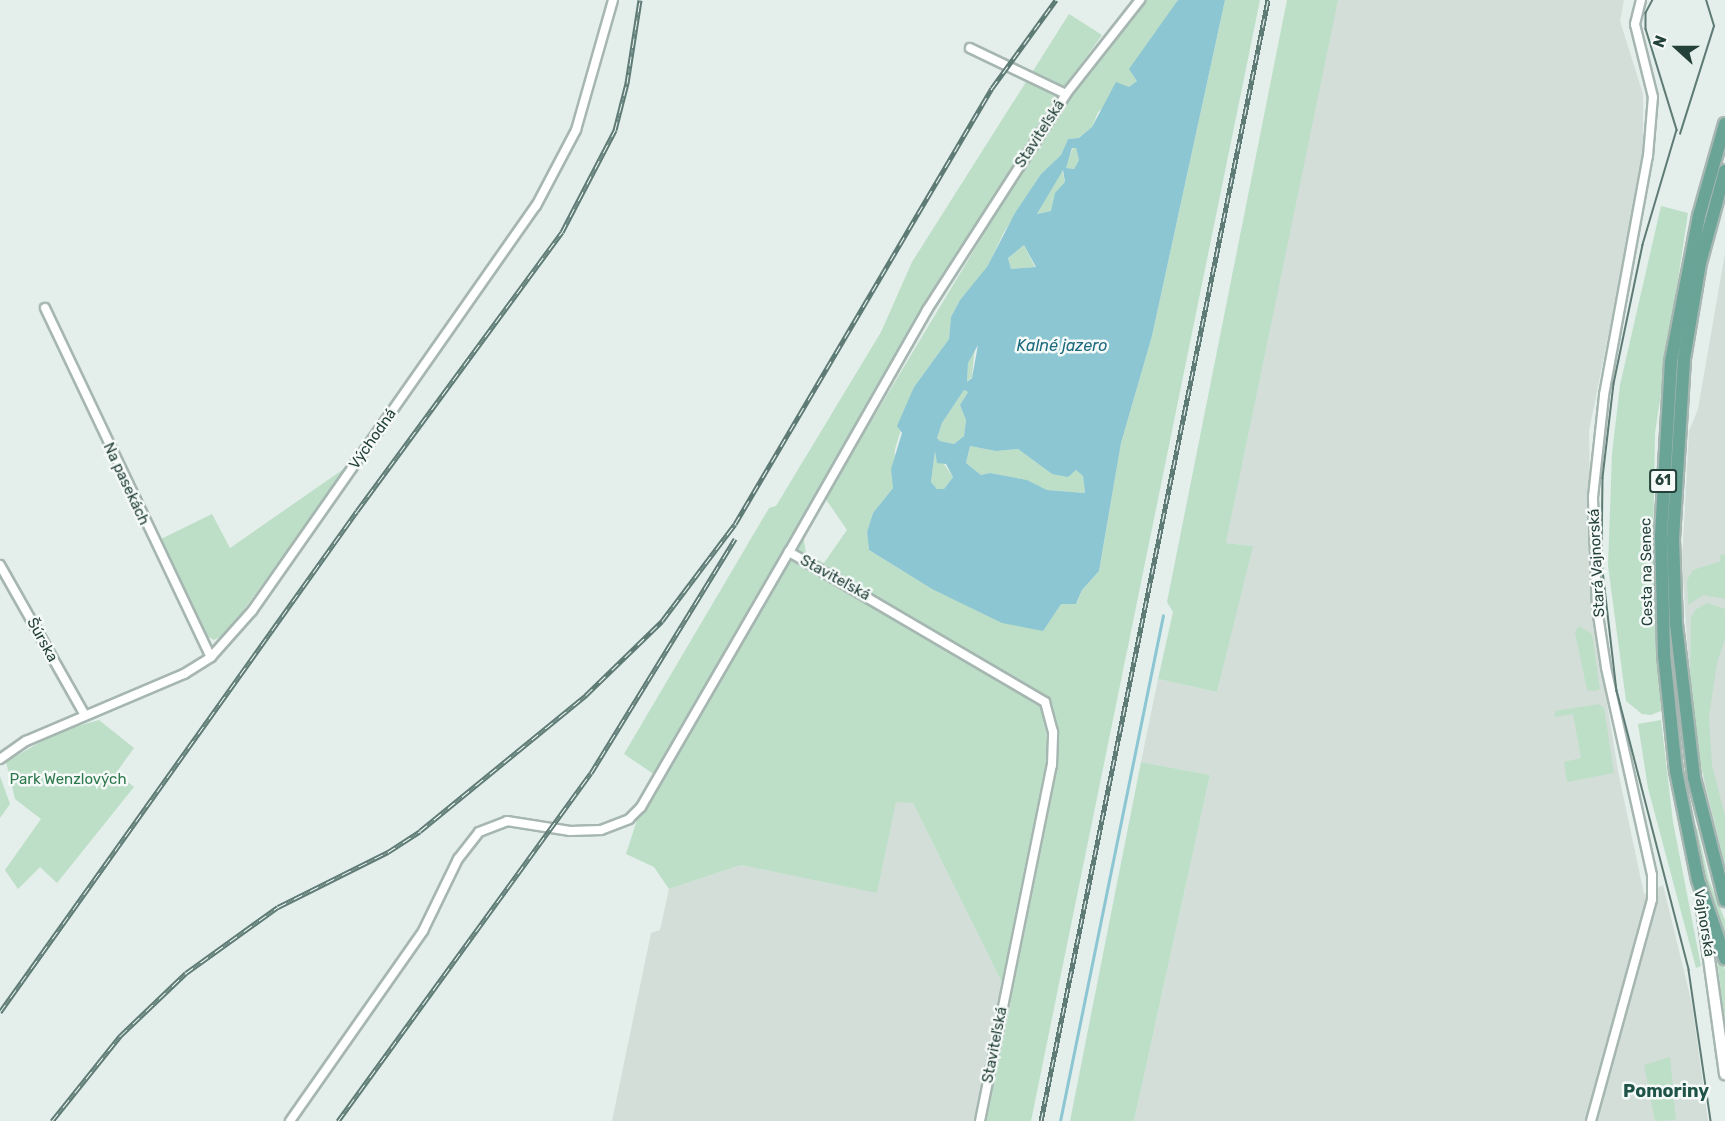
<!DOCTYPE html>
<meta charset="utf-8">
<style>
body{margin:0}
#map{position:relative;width:1725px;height:1121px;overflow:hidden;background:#e4eeea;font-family:Rubik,sans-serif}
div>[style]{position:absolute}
.built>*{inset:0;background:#d3ded9}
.green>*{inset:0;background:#bddfc8}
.water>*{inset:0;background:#8cc6d3}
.stream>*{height:3px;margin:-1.5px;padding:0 1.5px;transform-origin:1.5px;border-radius:1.5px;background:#8cc6d3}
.roads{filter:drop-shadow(2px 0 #a6b6b1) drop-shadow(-2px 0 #a6b6b1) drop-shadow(0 2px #a6b6b1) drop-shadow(0 -2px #a6b6b1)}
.minor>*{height:8px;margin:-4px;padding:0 4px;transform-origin:4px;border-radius:4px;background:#fff}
.secondary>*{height:10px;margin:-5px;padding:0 5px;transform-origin:5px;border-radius:5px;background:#fff}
.primary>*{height:12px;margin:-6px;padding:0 6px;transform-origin:6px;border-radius:6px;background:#69a497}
.tram>*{height:1.5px;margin:-0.75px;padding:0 0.75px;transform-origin:0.75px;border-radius:0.75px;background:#5e7b75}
.rail>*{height:5px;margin-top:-2.5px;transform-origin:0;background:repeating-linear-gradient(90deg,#f5faf8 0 9px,#5e7b75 0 18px);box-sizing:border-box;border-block:2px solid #5e7b75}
span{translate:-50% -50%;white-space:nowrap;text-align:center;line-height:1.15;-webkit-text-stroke:5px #f5faf8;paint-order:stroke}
.shield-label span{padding:2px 4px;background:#f5faf8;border:2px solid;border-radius:4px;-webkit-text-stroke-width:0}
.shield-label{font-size:14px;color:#234039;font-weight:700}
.street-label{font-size:15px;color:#234039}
.park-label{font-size:15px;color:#2d784c}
.water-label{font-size:16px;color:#1c6a7e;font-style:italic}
.quarter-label{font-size:18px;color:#1f5348;font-weight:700}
.north{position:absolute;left:1647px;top:18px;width:60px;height:60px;-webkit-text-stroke:4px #f5faf8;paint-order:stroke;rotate:291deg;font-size:16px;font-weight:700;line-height:24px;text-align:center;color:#234039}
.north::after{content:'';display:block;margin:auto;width:21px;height:27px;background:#234039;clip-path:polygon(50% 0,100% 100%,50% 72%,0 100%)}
</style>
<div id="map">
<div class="built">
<div style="clip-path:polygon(1337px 0,1624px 0,1620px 21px,1643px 94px,1643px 163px,1589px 431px,1592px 609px,1618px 771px,1644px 894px,1663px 885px,1692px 1004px,1708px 1121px,1134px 1121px,1210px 775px,1141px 762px,1158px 679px,1217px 692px,1252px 546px,1226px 543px)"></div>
<div style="clip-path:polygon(1725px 253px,1725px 870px,1704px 783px,1688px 654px,1682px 561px,1689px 431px,1698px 409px)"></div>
<div style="clip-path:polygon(896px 801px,913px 803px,1011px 1001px,986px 1121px,612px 1121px,651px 933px,660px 930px,669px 889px,741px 865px,877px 892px)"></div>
</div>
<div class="green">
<div style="clip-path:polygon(1147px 0,1178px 0,1137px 81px,1098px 112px,1092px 127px,1079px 138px,1068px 139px,1061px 155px,1041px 174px,1003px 234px,987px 268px,960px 300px,951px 317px,949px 339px,914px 387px,895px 449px,893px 488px,873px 513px,867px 532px,869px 550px,932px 589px,1077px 603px,1082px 590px,1099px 571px,1121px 443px,1152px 336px,1225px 0,1260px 0,1031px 1121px,986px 1121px,1011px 1001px,913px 803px,896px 802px,877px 893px,741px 865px,669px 889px,654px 867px,626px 854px,637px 820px,661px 779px,624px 754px,769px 508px,776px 506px,881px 332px,912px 262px,1069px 14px,1102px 35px,1064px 88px,925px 305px,819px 489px,803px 534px,806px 554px,824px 563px,847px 530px,825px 498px,1021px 172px,1073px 95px)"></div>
<div style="clip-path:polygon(1287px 0,1338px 0,1226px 543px,1253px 546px,1217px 692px,1158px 679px,1173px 612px,1167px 602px)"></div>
<div style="clip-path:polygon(1073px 148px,1076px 148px,1079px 160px,1074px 169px,1065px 168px)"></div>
<div style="clip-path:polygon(1062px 170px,1065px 182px,1051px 211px,1037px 214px)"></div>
<div style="clip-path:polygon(1661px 206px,1688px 213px,1655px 433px,1653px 552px,1661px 711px,1651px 715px,1642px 714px,1626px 701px,1608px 566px,1612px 454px,1620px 385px)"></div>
<div style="clip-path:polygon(1024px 245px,1035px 267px,1011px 269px,1008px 258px)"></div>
<div style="clip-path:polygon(975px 345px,972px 377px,967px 382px,968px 363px)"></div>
<div style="clip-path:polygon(964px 390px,968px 392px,960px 405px,966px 420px,964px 436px,954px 444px,940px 441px,937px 438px,942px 423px)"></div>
<div style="clip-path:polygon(970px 446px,996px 451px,1018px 449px,1052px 474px,1076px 470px,1083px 476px,1085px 493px,1047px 490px,1026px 480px,990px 473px,981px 475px,966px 463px)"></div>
<div style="clip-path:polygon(935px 451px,953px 477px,944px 489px,937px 489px,931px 482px)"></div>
<div style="clip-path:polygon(348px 466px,227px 633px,214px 640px,207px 636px,161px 539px,212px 514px,230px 548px)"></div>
<div style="clip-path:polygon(1725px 554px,1725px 599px,1703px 595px,1688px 605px,1687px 580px,1693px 570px,1721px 561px,1720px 555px)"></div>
<div style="clip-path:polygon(1707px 603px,1725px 609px,1725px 639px,1717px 663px,1709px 717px,1712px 765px,1725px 816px,1725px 865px,1697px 749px,1690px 684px,1691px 618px,1695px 610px)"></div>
<div style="clip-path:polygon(1579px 626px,1592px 634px,1600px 689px,1595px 691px,1587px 690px,1575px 632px)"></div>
<div style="clip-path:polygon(1599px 704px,1604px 708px,1614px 773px,1567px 782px,1564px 762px,1581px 758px,1573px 714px,1555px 717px,1555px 711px)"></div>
<div style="clip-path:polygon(99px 720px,134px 748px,116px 773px,134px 787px,57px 883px,40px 867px,18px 889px,5px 870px,41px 819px,15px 799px,6px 762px,57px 732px)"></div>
<div style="clip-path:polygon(1661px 720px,1673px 822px,1701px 966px,1696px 968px,1648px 788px,1638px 724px)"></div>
<div style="clip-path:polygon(1141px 762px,1210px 775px,1134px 1121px,1070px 1121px)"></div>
<div style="clip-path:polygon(0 776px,10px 804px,0 818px)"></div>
<div style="clip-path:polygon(1697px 828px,1709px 880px,1725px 920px,1725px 943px,1707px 898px,1690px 830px)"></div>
<div style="clip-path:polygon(1718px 954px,1725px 970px,1725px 1030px,1717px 957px)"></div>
<div style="clip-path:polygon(1670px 1057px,1676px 1120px,1655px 1121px,1644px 1065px)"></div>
</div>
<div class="water">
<div style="clip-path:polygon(evenodd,1178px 0,1225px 0,1152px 336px,1121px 443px,1099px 571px,1082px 590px,1076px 604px,1061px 604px,1043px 631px,1002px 623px,932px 589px,869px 550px,867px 532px,873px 513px,893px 488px,891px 469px,902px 433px,897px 426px,914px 387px,949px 339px,951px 317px,960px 300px,987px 267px,1015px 213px,1041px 174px,1061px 155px,1068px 139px,1079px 138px,1092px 127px,1116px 82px,1129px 87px,1137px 81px,1129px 69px,1178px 0,1072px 148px,1076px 148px,1079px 160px,1074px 169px,1066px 168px,1072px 148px,1178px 0,1063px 170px,1065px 182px,1055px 193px,1051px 211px,1037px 214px,1063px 170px,1178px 0,1024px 245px,1036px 267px,1011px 269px,1008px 258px,1024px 245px,1178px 0,978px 345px,972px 378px,967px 382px,968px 363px,978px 345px,1178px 0,964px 390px,968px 392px,960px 405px,966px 420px,964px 436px,954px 444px,940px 441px,937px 438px,942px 423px,964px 390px,1178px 0,970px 446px,996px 451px,1018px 449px,1052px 474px,1068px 477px,1076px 470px,1083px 476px,1085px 493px,1047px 490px,1027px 480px,990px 473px,981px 475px,966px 463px,970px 446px,1178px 0,935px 451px,937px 463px,946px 464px,953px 477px,944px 489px,937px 489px,931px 482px,935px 451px)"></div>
</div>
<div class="stream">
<div style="left:1060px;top:1121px;width:516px;rotate:-78.49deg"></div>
</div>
<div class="roads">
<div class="minor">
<div style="left:970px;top:48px;width:106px;rotate:25.6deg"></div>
<div style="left:45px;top:308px;width:386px;rotate:64.6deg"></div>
<div style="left:0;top:565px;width:172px;rotate:60.5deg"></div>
<div style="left:0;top:759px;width:32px;rotate:-35deg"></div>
<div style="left:26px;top:741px;width:172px;rotate:-23deg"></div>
<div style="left:184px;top:674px;width:32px;rotate:-32deg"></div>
<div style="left:211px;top:657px;width:62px;rotate:-48.3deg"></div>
<div style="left:252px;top:611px;width:495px;rotate:-55deg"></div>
<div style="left:536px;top:206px;width:86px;rotate:-62.2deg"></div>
<div style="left:576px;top:130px;width:135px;rotate:-74.1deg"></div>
<div style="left:290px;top:1121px;width:232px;rotate:-55deg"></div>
<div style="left:423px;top:931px;width:80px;rotate:-64.1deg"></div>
<div style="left:458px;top:859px;width:34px;rotate:-52deg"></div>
<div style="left:479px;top:832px;width:30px;rotate:-21deg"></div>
<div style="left:507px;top:821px;width:64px;rotate:9deg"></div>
<div style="left:570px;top:831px;width:31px;rotate:-2deg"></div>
<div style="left:601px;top:830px;width:30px;rotate:-21deg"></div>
<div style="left:629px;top:819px;width:17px;rotate:-45deg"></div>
<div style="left:641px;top:807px;width:295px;rotate:-59.9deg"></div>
<div style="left:980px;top:1121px;width:363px;rotate:-78.6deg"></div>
<div style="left:1052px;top:765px;width:33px;rotate:-88deg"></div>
<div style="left:1053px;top:732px;width:31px;rotate:-105deg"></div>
<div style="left:1045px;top:702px;width:297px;rotate:-149.6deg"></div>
<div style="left:789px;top:552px;width:279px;rotate:-60.3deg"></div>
<div style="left:927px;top:310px;width:257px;rotate:-57.2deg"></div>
<div style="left:1066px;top:94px;width:120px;rotate:-51.8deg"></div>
<div style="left:1591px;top:1121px;width:230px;rotate:-74.6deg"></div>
<div style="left:1652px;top:899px;width:24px;rotate:-90deg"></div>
<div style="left:1652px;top:875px;width:213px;rotate:-102.5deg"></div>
<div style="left:1606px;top:667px;width:60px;rotate:-98.7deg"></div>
<div style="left:1597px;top:608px;width:111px;rotate:-92.1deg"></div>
<div style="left:1593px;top:497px;width:103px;rotate:-83.8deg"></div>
<div style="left:1604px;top:395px;width:243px;rotate:-79.6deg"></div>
<div style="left:1648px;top:156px;width:59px;rotate:-85.2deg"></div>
<div style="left:1653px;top:97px;width:75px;rotate:-103.9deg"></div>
<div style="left:1635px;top:24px;width:25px;rotate:-76deg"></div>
</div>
<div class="secondary">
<div style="left:1701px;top:901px;width:175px;rotate:82.1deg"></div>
</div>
<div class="primary">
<div style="left:1725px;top:124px;width:96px;rotate:105.8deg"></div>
<div style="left:1699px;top:216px;width:149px;rotate:100.9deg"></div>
<div style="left:1671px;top:362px;width:175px;rotate:93.3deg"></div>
<div style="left:1661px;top:537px;width:118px;rotate:88.5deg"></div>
<div style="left:1664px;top:655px;width:117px;rotate:84.1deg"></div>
<div style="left:1676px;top:771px;width:111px;rotate:78.6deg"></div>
<div style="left:1698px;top:880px;width:83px;rotate:70.9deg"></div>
<div style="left:1725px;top:171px;width:95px;rotate:105.2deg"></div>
<div style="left:1700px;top:263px;width:97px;rotate:99.5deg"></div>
<div style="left:1684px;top:359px;width:181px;rotate:93.5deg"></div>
<div style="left:1673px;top:540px;width:84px;rotate:88deg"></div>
<div style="left:1676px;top:624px;width:155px;rotate:83.3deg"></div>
<div style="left:1694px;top:778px;width:126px;rotate:75.7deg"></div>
</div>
</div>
<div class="tram">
<div style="left:1653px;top:0;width:15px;rotate:118deg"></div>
<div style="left:1646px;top:13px;width:16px;rotate:90deg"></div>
<div style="left:1646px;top:29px;width:106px;rotate:72.9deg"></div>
<div style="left:1677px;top:130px;width:120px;rotate:106.5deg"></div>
<div style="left:1643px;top:245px;width:142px;rotate:101.8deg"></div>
<div style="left:1614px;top:384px;width:95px;rotate:96.7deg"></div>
<div style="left:1603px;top:478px;width:84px;rotate:90.7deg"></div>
<div style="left:1602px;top:562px;width:130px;rotate:83.4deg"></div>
<div style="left:1617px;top:691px;width:288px;rotate:75.5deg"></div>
<div style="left:1689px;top:970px;width:153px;rotate:81.7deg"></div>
<div style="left:1680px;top:134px;width:113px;rotate:-72.5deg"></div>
<div style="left:1714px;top:26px;width:27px;rotate:-107deg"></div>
</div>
<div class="rail">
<div style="left:0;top:1012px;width:615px;rotate:-54.53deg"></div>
<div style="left:357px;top:511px;width:346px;rotate:-53.7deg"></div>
<div style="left:562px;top:232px;width:115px;rotate:-62.5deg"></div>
<div style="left:615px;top:130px;width:49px;rotate:-75.7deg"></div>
<div style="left:627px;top:83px;width:84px;rotate:-81.1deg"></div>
<div style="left:52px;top:1121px;width:109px;rotate:-51.3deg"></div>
<div style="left:120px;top:1036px;width:91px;rotate:-43.7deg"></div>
<div style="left:186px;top:973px;width:113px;rotate:-35.7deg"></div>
<div style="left:278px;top:907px;width:123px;rotate:-26.6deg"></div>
<div style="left:388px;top:852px;width:38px;rotate:-33deg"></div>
<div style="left:420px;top:831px;width:215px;rotate:-39.3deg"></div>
<div style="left:586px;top:695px;width:106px;rotate:-44.2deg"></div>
<div style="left:662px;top:621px;width:121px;rotate:-53deg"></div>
<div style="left:735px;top:524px;width:506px;rotate:-59.48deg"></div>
<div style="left:992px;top:88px;width:109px;rotate:-54deg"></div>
<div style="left:338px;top:1121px;width:430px;rotate:-54deg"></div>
<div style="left:591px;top:773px;width:275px;rotate:-58.4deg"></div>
<div style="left:1041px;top:1121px;width:1144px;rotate:-78.55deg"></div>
</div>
<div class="shield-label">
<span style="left:1663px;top:481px">61</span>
</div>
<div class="street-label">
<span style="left:1040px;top:134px;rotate:-57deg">Staviteľská</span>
<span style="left:373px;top:439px;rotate:-55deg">Východná</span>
<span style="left:126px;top:484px;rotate:65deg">Na pasekách</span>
<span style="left:1597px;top:563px;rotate:-93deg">Stará Vajnorská</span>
<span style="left:1647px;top:572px;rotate:-91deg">Cesta na Senec</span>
<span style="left:835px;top:578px;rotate:29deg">Staviteľská</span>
<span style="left:42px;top:640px;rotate:61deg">Šúrska</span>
<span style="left:1704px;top:923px;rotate:81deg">Vajnorská</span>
<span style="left:995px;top:1045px;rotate:-79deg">Staviteľská</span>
</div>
<div class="park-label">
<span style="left:68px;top:780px">Park Wenzlových</span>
</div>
<div class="water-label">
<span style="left:1062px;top:346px">Kalné jazero</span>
</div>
<div class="quarter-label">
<span style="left:1666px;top:1091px">Pomoriny</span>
</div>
<div class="north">N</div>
</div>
